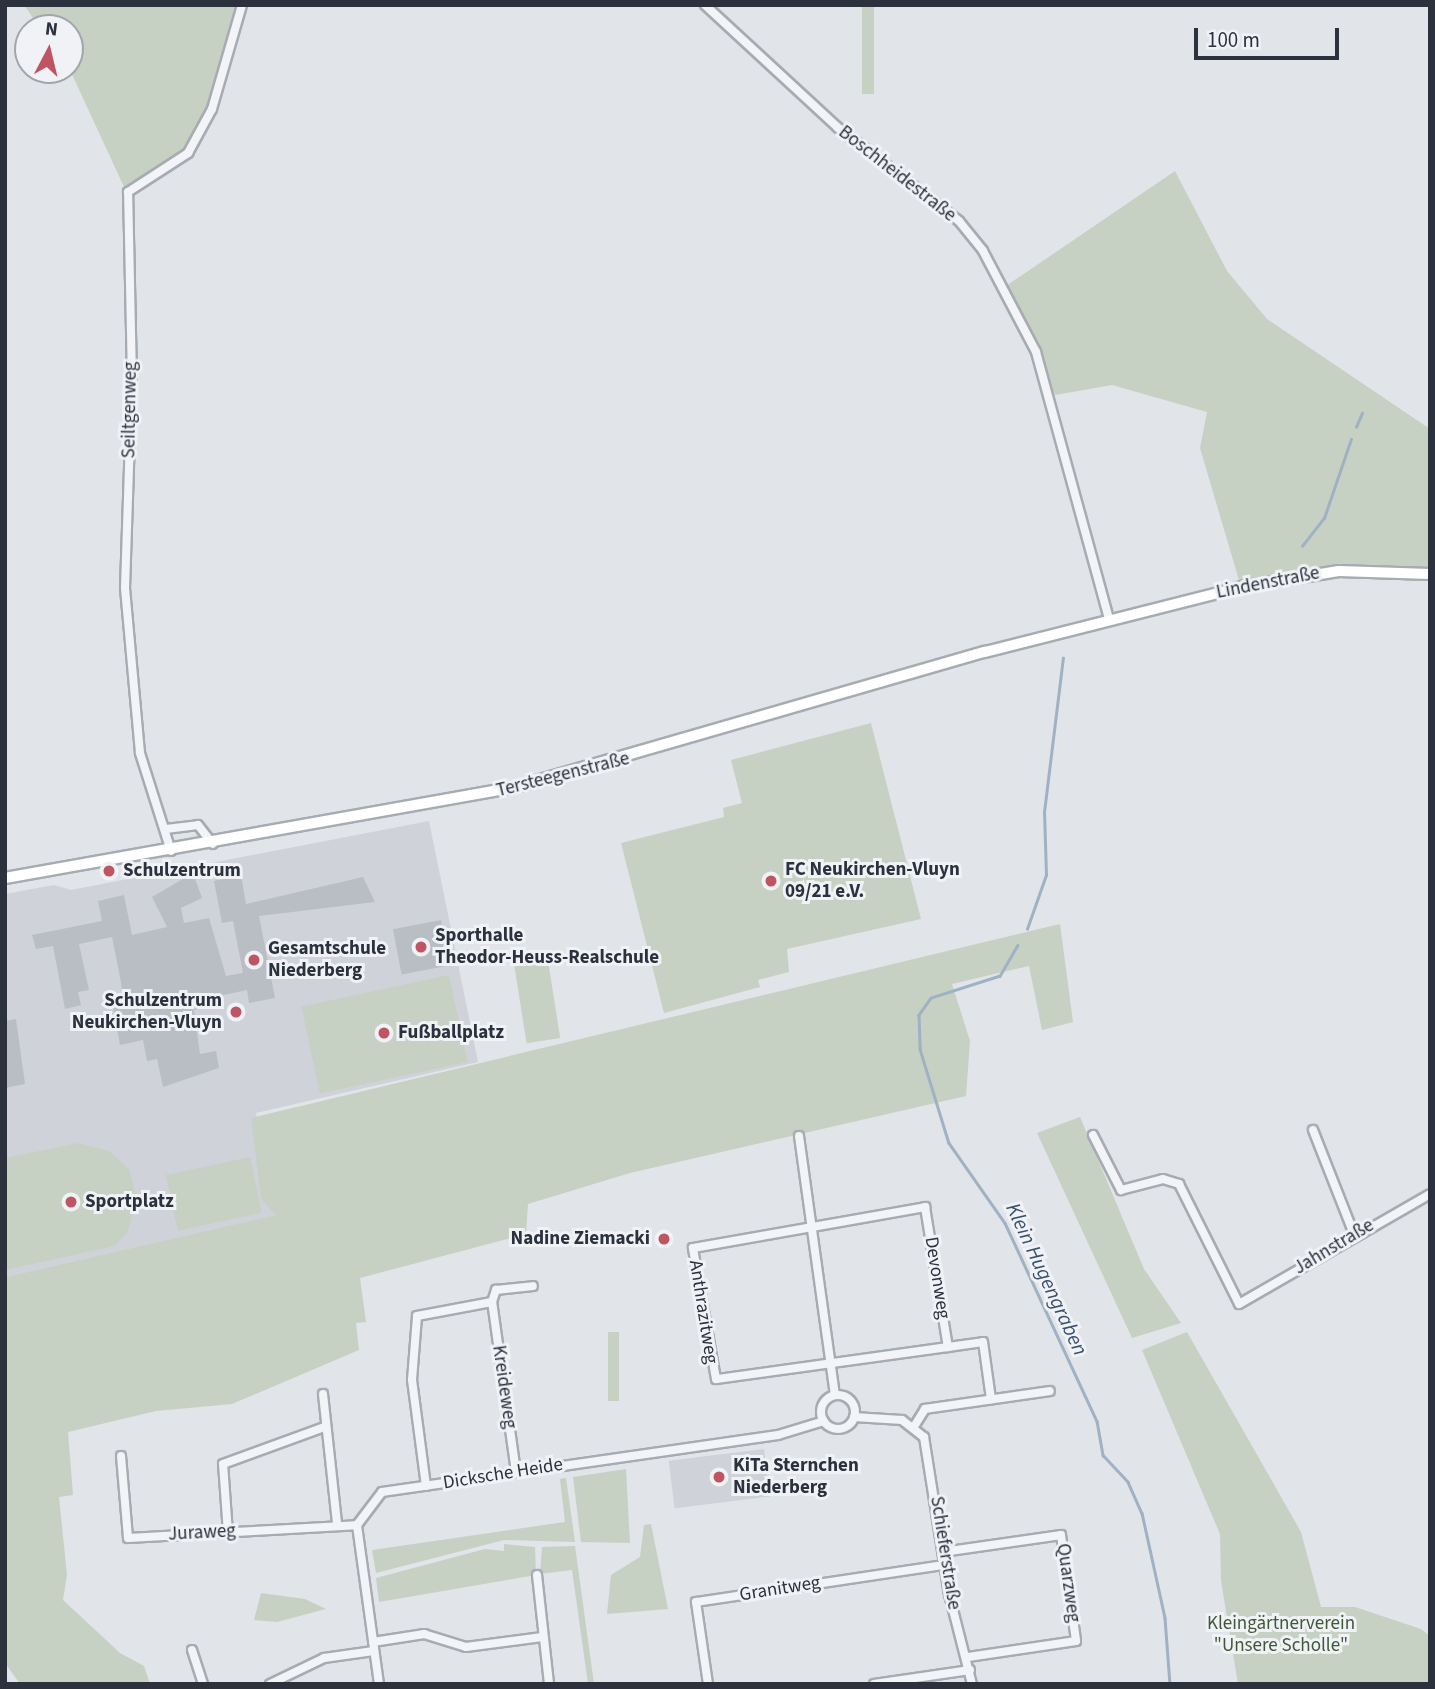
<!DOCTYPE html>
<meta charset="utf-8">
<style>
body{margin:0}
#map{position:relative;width:1435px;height:1689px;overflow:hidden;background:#e1e4e8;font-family:"Source Sans 3",sans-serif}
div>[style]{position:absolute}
.built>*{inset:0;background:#cfd3d9;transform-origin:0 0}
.green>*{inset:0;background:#c6d1c3;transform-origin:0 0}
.stream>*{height:2.5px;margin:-1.25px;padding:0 1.25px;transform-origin:1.25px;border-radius:1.25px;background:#a0b1c4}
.building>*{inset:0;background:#b9bdc4;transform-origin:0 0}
.roads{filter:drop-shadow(2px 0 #a7abb2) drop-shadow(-2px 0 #a7abb2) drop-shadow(0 2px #a7abb2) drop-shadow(0 -2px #a7abb2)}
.street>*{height:8px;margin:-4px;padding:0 4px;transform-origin:4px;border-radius:4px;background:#f3f4f7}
.street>.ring{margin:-4px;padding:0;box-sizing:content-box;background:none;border:8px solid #f3f4f7;border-radius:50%}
.secondary>*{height:10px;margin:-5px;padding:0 5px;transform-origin:5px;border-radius:5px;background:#fff}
.dots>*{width:19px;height:19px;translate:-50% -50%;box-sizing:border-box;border:4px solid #f0f2f6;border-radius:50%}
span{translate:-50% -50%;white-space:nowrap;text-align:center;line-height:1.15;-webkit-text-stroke:6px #f0f2f6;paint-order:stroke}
.street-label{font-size:19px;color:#2b323e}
.poi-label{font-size:19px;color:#2b323e;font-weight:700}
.left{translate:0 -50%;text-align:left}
.right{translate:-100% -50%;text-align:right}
.park-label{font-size:19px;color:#3f583a}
.water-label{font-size:21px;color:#3a506d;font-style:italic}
.frame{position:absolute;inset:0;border:7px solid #2b323e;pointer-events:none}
.north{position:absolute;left:14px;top:14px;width:70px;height:70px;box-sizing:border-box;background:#f0f2f6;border:2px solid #a1a5ac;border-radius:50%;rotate:7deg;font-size:19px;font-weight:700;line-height:28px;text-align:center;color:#2b323e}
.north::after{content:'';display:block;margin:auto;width:24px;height:32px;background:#bf5463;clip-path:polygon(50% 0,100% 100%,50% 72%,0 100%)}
.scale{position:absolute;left:1194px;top:28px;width:145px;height:32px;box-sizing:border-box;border:4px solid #2b323e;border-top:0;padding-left:9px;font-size:21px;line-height:24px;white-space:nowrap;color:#2b323e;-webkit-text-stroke:5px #f0f2f6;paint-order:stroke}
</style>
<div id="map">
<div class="built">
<div style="clip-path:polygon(429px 821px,478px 1062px,256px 1113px,277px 1215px,5px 1277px,5px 894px,54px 885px,71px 890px)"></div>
<div style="left:764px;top:1449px;width:48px;height:96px;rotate:83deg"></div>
</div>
<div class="green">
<div style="clip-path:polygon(24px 5px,236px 5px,207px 106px,182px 150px,125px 189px,70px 70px,70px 28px,40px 28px)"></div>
<div style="left:862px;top:5px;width:12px;height:89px"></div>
<div style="clip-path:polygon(1175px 171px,1227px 271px,1267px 319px,1430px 429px,1430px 574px,1374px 570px,1241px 587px,1200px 448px,1207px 412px,1112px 385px,1055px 395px,1006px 286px)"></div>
<div style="clip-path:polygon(871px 723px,921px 919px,787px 949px,789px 972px,758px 980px,760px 987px,664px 1013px,621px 843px,724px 817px,723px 808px,742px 803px,731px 760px)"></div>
<div style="clip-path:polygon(1060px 924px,1073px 1022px,1042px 1030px,1029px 966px,952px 984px,970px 1041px,966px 1096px,630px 1173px,528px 1204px,526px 1234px,360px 1278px,366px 1322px,356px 1323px,359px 1350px,232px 1404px,156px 1411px,68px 1432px,73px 1495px,59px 1497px,67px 1575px,63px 1600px,120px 1653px,144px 1666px,150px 1684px,20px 1684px,5px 1663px,5px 1277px,276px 1215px,261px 1199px,251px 1118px)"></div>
<div style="left:548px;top:961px;width:78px;height:34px;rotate:81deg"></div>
<div style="left:449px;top:975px;width:89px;height:151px;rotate:78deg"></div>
<div style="clip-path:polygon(1080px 1117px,1144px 1269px,1181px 1323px,1132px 1338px,1037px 1133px)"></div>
<div style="clip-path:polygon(78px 1143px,109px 1151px,129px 1169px,136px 1196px,128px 1232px,115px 1246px,5px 1270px,5px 1158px)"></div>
<div style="left:250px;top:1157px;width:57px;height:86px;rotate:78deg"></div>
<div style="left:608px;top:1332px;width:11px;height:69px"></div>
<div style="clip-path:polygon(1187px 1332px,1301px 1532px,1321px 1607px,1355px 1607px,1421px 1629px,1430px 1636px,1430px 1684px,1238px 1684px,1221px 1581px,1220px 1534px,1142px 1350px)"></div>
<div style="clip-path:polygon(626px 1469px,630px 1543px,581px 1542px,573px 1477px)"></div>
<div style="clip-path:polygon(566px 1478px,575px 1542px,504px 1540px,376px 1573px,372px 1550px,565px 1522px,560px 1479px)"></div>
<div style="clip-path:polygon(651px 1524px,668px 1609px,607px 1614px,611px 1575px,640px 1557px,644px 1525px)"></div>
<div style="clip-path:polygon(504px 1544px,535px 1547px,536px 1575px,379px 1602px,376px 1578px,485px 1549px,504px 1551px)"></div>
<div style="clip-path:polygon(575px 1546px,594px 1684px,588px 1684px,572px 1570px,540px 1574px,542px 1547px)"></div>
<div style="clip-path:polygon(261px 1593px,305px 1599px,326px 1609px,277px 1622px,254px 1620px)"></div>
</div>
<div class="stream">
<div style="left:1356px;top:427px;width:15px;rotate:-67deg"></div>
<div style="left:1302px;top:546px;width:36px;rotate:-52deg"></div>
<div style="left:1324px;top:518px;width:83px;rotate:-71.1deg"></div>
<div style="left:1027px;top:929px;width:57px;rotate:-70.6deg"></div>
<div style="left:1046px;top:875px;width:63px;rotate:-91.8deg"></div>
<div style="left:1044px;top:812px;width:155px;rotate:-83deg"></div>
<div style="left:1018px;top:945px;width:36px;rotate:120deg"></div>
<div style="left:1000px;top:976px;width:72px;rotate:162.3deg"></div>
<div style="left:931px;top:998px;width:21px;rotate:125deg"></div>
<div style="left:919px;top:1015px;width:34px;rotate:88deg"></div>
<div style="left:920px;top:1049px;width:98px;rotate:72.9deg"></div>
<div style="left:949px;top:1143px;width:98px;rotate:55deg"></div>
<div style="left:1005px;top:1223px;width:218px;rotate:65.1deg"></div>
<div style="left:1097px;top:1421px;width:35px;rotate:80deg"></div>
<div style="left:1103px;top:1455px;width:37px;rotate:47deg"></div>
<div style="left:1128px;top:1482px;width:34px;rotate:66deg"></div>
<div style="left:1142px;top:1513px;width:107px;rotate:77.6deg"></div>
<div style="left:1165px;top:1618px;width:66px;rotate:85.7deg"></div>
</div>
<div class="building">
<div style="clip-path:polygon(193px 873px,202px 898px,181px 908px,184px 923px,209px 918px,226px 976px,243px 973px,233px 921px,222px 923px,214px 881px,241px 875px,246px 904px,363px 877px,375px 902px,259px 916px,275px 998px,249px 1003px,247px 990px,200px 1000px,201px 1008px,194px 1010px,200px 1054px,216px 1051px,219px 1068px,163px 1087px,157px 1059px,147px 1061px,143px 1040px,120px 1045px,112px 1002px,123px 1000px,121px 982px,112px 937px,79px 944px,89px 990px,78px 992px,81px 1005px,65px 1009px,53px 946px,36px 949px,32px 935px,102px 921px,98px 901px,124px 895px,132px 935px,167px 927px,152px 897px)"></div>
<div style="left:441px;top:920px;width:46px;height:49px;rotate:79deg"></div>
<div style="clip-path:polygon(16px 1019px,25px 1084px,5px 1088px,5px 1021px)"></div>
</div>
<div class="roads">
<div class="street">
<div style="left:705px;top:5px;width:180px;rotate:42.7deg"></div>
<div style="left:837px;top:127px;width:154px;rotate:37.6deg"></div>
<div style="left:959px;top:221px;width:38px;rotate:51deg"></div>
<div style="left:983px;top:251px;width:114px;rotate:62.3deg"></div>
<div style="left:1036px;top:352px;width:276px;rotate:74.7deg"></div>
<div style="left:166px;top:829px;width:32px;rotate:-7deg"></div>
<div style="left:198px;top:825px;width:24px;rotate:52deg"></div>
<div style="left:171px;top:851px;width:103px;rotate:-107.6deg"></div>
<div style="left:140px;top:753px;width:166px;rotate:-95.2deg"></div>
<div style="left:125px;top:588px;width:209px;rotate:-88.1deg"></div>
<div style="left:132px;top:379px;width:187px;rotate:-91.2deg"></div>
<div style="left:128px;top:192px;width:72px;rotate:-33deg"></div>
<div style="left:188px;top:153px;width:50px;rotate:-61.4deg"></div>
<div style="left:212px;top:109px;width:108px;rotate:-73.9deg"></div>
<div style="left:1313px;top:1130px;width:112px;rotate:68.5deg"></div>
<div style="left:1093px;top:1135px;width:62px;rotate:63deg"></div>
<div style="left:1121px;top:1190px;width:43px;rotate:-14.7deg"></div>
<div style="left:1163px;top:1179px;width:17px;rotate:17deg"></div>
<div style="left:1179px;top:1184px;width:134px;rotate:63.4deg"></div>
<div style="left:1239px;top:1304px;width:220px;rotate:-29.9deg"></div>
<div style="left:799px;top:1136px;width:261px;rotate:82.1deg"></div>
<div style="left:925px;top:1207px;width:142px;rotate:80.7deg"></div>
<div style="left:948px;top:1347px;width:234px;rotate:172.1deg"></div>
<div style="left:716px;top:1379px;width:133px;rotate:-100deg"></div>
<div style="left:693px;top:1248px;width:236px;rotate:-10deg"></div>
<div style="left:948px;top:1347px;width:35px;rotate:-8deg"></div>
<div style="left:983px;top:1342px;width:58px;rotate:82deg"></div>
<div style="left:323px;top:1394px;width:130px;rotate:83.8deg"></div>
<div class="ring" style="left:821px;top:1395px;width:26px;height:26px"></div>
<div style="left:854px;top:1417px;width:48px;rotate:3.6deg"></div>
<div style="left:902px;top:1420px;width:28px;rotate:38deg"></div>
<div style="left:924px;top:1437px;width:159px;rotate:81deg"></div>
<div style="left:949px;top:1594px;width:93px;rotate:75.7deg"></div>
<div style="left:915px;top:1425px;width:19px;rotate:-58deg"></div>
<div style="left:925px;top:1409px;width:126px;rotate:-8.2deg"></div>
<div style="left:121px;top:1456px;width:82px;rotate:85.1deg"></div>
<div style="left:128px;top:1538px;width:229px;rotate:-3.2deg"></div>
<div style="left:516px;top:1472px;width:172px;rotate:-98deg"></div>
<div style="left:492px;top:1302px;width:13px;rotate:-72deg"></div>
<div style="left:496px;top:1290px;width:37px;rotate:-6deg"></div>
<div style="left:426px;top:1486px;width:107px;rotate:-97.5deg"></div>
<div style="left:412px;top:1380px;width:64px;rotate:-85.5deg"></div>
<div style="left:417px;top:1316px;width:76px;rotate:-10.6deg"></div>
<div style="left:228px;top:1533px;width:69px;rotate:-94.1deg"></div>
<div style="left:223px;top:1464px;width:108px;rotate:-20.1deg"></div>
<div style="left:943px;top:1552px;width:119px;rotate:-8.2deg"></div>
<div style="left:1061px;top:1535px;width:107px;rotate:81.9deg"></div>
<div style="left:1076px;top:1641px;width:109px;rotate:171.6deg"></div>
<div style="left:537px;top:1575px;width:110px;rotate:83.7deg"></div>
<div style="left:373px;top:1642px;width:52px;rotate:-8.9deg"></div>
<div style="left:424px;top:1634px;width:44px;rotate:17.2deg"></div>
<div style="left:466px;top:1647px;width:77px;rotate:-7.5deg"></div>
<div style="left:192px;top:1650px;width:36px;rotate:72deg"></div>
<div style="left:270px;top:1684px;width:60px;rotate:-25.7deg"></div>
<div style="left:324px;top:1658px;width:50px;rotate:-8deg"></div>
<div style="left:379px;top:1684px;width:161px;rotate:-97.9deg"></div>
<div style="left:357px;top:1525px;width:41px;rotate:-52.9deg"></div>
<div style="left:382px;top:1492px;width:400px;rotate:-8.2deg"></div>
<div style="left:778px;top:1435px;width:48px;rotate:-16.9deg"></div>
<div style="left:708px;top:1684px;width:83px;rotate:-98.3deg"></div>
<div style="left:696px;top:1602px;width:252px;rotate:-8.5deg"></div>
<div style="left:874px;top:1684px;width:97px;rotate:-8.3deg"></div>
</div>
<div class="secondary">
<div style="left:5px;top:878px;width:519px;rotate:-10.1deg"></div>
<div style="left:516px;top:787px;width:488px;rotate:-16.1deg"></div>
<div style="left:985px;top:652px;width:264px;rotate:-14.2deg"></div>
<div style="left:1241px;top:587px;width:99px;rotate:-9.3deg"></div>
<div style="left:1339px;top:571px;width:91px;rotate:1.9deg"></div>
</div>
</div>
<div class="dots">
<div style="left:109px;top:871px;background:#bf5463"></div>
<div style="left:771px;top:881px;background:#bf5463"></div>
<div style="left:421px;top:947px;background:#bf5463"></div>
<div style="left:254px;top:960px;background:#bf5463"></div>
<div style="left:236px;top:1012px;background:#bf5463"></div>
<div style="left:384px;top:1033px;background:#bf5463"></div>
<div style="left:71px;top:1202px;background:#bf5463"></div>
<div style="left:664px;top:1239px;background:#bf5463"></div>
<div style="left:719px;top:1477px;background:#bf5463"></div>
</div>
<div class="street-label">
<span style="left:897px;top:174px;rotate:38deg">Boschheidestraße</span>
<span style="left:130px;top:410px;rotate:-89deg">Seiltgenweg</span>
<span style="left:1268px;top:583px;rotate:-11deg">Lindenstraße</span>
<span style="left:563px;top:775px;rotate:-14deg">Tersteegenstraße</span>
<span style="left:1334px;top:1247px;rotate:-31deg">Jahnstraße</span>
<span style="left:937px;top:1278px;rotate:81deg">Devonweg</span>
<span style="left:703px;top:1312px;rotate:81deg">Anthrazitweg</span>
<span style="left:504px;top:1387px;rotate:82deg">Kreideweg</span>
<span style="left:503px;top:1474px;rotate:-9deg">Dicksche Heide</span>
<span style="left:202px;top:1533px;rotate:-3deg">Juraweg</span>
<span style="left:945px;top:1553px;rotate:81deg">Schieferstraße</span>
<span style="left:1068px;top:1583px;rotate:82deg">Quarzweg</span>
<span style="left:780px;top:1589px;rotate:-9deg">Granitweg</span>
</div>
<div class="poi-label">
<span class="left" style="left:785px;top:881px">FC Neukirchen-Vluyn<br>09/21 e.V.</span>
<span class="left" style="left:123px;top:871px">Schulzentrum</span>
<span class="left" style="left:435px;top:947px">Sporthalle<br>Theodor-Heuss-Realschule</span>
<span class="left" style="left:268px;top:960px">Gesamtschule<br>Niederberg</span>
<span class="right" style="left:222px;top:1012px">Schulzentrum<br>Neukirchen-Vluyn</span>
<span class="left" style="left:398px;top:1033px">Fußballplatz</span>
<span class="left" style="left:85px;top:1202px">Sportplatz</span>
<span class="right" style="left:650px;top:1239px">Nadine Ziemacki</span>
<span class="left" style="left:733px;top:1477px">KiTa Sternchen<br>Niederberg</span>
</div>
<div class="park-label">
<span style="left:1281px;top:1635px">Kleingärtnerverein<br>"Unsere Scholle"</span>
</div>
<div class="water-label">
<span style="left:1047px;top:1279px;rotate:65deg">Klein Hugengraben</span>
</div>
<div class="frame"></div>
<div class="north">N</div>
<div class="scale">100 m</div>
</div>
